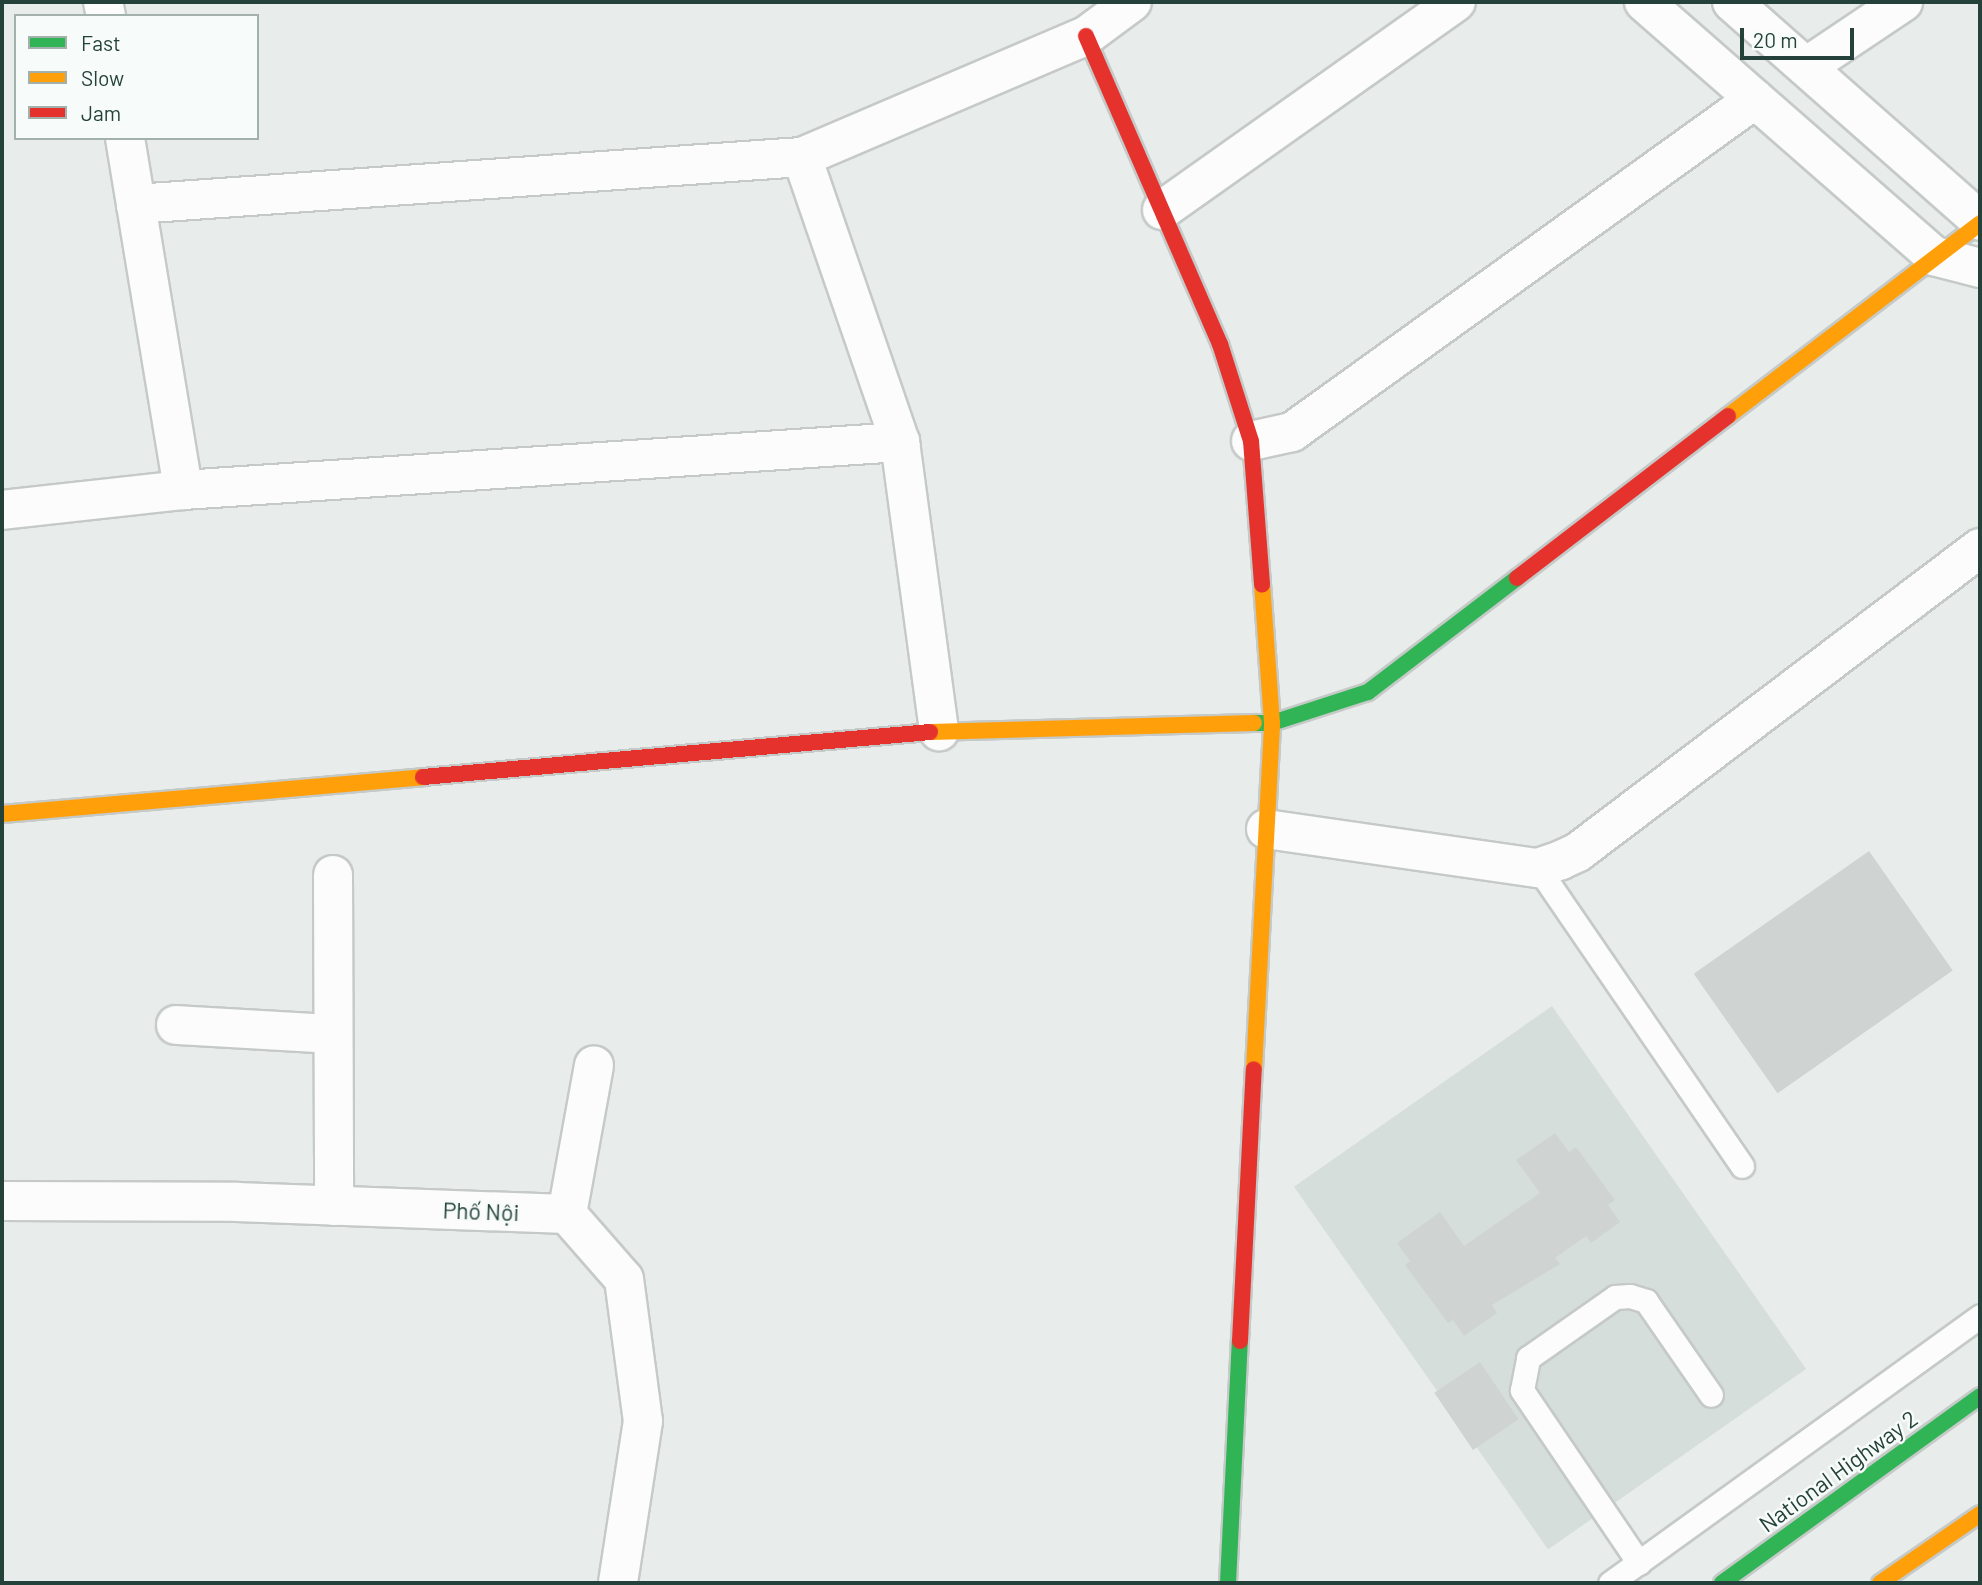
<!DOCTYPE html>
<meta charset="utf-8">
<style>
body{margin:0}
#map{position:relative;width:1982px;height:1585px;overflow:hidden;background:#e8edeb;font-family:Barlow,sans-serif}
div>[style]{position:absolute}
.built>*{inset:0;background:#d6dedb;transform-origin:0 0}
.building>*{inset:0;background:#cfd4d2;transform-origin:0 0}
.roads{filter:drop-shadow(2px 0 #c5cac8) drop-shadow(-2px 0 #c5cac8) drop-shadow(0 2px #c5cac8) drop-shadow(0 -2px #c5cac8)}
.lane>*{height:23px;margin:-11.5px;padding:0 11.5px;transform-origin:11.5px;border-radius:11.5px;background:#fcfcfc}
.street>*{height:38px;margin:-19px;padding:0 19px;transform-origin:19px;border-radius:19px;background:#fcfcfc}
.fast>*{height:16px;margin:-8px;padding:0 8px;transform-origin:8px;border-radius:8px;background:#30b455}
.slow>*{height:16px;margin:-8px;padding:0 8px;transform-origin:8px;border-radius:8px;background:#ff9f0a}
.jam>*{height:16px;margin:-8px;padding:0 8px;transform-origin:8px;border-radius:8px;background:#e5322d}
span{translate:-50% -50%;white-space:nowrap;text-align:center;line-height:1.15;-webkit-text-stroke:5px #f7fbf9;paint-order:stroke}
.street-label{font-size:23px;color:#24423a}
.frame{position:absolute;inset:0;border:4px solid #24423a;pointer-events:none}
.legend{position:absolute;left:14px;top:14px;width:245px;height:126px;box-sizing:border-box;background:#f7fbf9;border:2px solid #a3b1ad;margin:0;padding:9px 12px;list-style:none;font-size:21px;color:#24423a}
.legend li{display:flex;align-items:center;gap:14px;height:35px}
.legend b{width:35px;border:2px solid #a3b1ad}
.scale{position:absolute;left:1740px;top:28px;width:114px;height:32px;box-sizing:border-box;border:4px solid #24423a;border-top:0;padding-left:9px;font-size:21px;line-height:24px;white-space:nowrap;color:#24423a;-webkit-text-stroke:5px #f7fbf9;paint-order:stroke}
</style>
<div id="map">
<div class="built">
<div style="left:1552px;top:1006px;width:443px;height:315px;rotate:55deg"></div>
</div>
<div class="building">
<div style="left:1869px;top:851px;width:146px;height:214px;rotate:55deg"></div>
<div style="clip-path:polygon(1555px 1133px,1569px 1152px,1576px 1147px,1615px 1200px,1608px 1205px,1620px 1222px,1591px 1243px,1586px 1236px,1555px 1258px,1560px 1264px,1492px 1305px,1497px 1313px,1464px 1336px,1453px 1320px,1448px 1323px,1405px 1265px,1410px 1261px,1397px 1243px,1440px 1212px,1464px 1246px,1540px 1193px,1516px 1160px)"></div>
<div style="left:1480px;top:1362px;width:69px;height:55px;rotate:56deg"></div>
</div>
<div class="roads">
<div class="lane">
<div style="left:1538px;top:868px;width:361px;rotate:55.6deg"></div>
<div style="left:1639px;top:1563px;width:209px;rotate:-124.1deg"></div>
<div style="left:1522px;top:1390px;width:33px;rotate:-79deg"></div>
<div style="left:1528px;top:1358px;width:106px;rotate:-35deg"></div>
<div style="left:1615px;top:1297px;width:15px;rotate:-4deg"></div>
<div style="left:1630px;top:1296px;width:17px;rotate:17deg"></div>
<div style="left:1646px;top:1301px;width:114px;rotate:55.3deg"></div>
<div style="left:1610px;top:1583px;width:456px;rotate:-35.8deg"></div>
</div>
<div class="street">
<div style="left:103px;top:2px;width:14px;rotate:78deg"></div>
<div style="left:1644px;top:2px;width:386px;rotate:41.2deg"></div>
<div style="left:1934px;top:256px;width:48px;rotate:14.6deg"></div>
<div style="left:1732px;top:2px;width:331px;rotate:41.4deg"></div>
<div style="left:1806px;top:67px;width:117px;rotate:-33.8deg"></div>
<div style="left:125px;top:138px;width:357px;rotate:80.6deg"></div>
<div style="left:802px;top:157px;width:301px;rotate:71deg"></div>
<div style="left:900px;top:442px;width:292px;rotate:82.3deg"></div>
<div style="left:136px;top:204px;width:668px;rotate:-4.04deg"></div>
<div style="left:802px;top:157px;width:309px;rotate:-23.1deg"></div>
<div style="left:1086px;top:36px;width:57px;rotate:-36.5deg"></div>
<div style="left:1162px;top:210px;width:360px;rotate:-35.3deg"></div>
<div style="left:1251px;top:441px;width:42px;rotate:-12.4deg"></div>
<div style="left:1292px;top:432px;width:570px;rotate:-35.72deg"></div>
<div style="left:2px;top:510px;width:182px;rotate:-6.3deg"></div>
<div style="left:183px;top:490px;width:719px;rotate:-3.83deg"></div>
<div style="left:1266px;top:829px;width:275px;rotate:8.2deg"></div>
<div style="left:1538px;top:868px;width:24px;rotate:-19deg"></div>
<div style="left:1561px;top:860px;width:19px;rotate:-25deg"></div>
<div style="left:1578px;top:852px;width:504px;rotate:-37.1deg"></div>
<div style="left:333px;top:875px;width:331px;rotate:89.8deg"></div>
<div style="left:176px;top:1025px;width:157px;rotate:3.3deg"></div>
<div style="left:2px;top:1201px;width:235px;rotate:0.2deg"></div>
<div style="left:237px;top:1202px;width:330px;rotate:2.1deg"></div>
<div style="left:567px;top:1214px;width:86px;rotate:48.8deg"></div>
<div style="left:624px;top:1279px;width:143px;rotate:82.4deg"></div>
<div style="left:643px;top:1421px;width:164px;rotate:98.8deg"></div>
<div style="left:567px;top:1214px;width:151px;rotate:-79.7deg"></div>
</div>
<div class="fast">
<div style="left:1254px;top:723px;width:18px"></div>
<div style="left:1272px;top:723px;width:101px;rotate:-17.9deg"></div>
<div style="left:1368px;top:692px;width:188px;rotate:-37.4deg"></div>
<div style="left:1228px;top:1583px;width:242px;rotate:-87.2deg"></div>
<div style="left:1722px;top:1583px;width:319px;rotate:-35.9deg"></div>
</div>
<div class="slow">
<div style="left:1728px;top:416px;width:317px;rotate:-37.4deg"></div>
<div style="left:930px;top:732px;width:324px;rotate:-1.6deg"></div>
<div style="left:2px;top:814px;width:423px;rotate:-5deg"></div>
<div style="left:1254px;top:1069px;width:346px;rotate:-87deg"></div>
<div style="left:1272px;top:723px;width:138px;rotate:-94.1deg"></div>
<div style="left:1880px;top:1583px;width:121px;rotate:-34.6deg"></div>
</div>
<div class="jam">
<div style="left:1086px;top:36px;width:336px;rotate:66.5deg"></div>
<div style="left:1220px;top:344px;width:102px;rotate:72.3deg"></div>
<div style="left:1251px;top:441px;width:144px;rotate:85.6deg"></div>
<div style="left:1517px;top:578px;width:266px;rotate:-37.5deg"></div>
<div style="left:423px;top:777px;width:509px;rotate:-5.07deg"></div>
<div style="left:1240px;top:1341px;width:272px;rotate:-87.1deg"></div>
</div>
</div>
<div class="street-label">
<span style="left:481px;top:1211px;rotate:2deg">Phố Nội</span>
<span style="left:1838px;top:1471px;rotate:-36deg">National Highway 2</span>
</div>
<div class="frame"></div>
<ul class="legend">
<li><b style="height:9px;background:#30b455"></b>Fast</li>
<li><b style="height:9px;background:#ff9f0a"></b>Slow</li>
<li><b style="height:9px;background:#e5322d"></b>Jam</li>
</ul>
<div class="scale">20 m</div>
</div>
